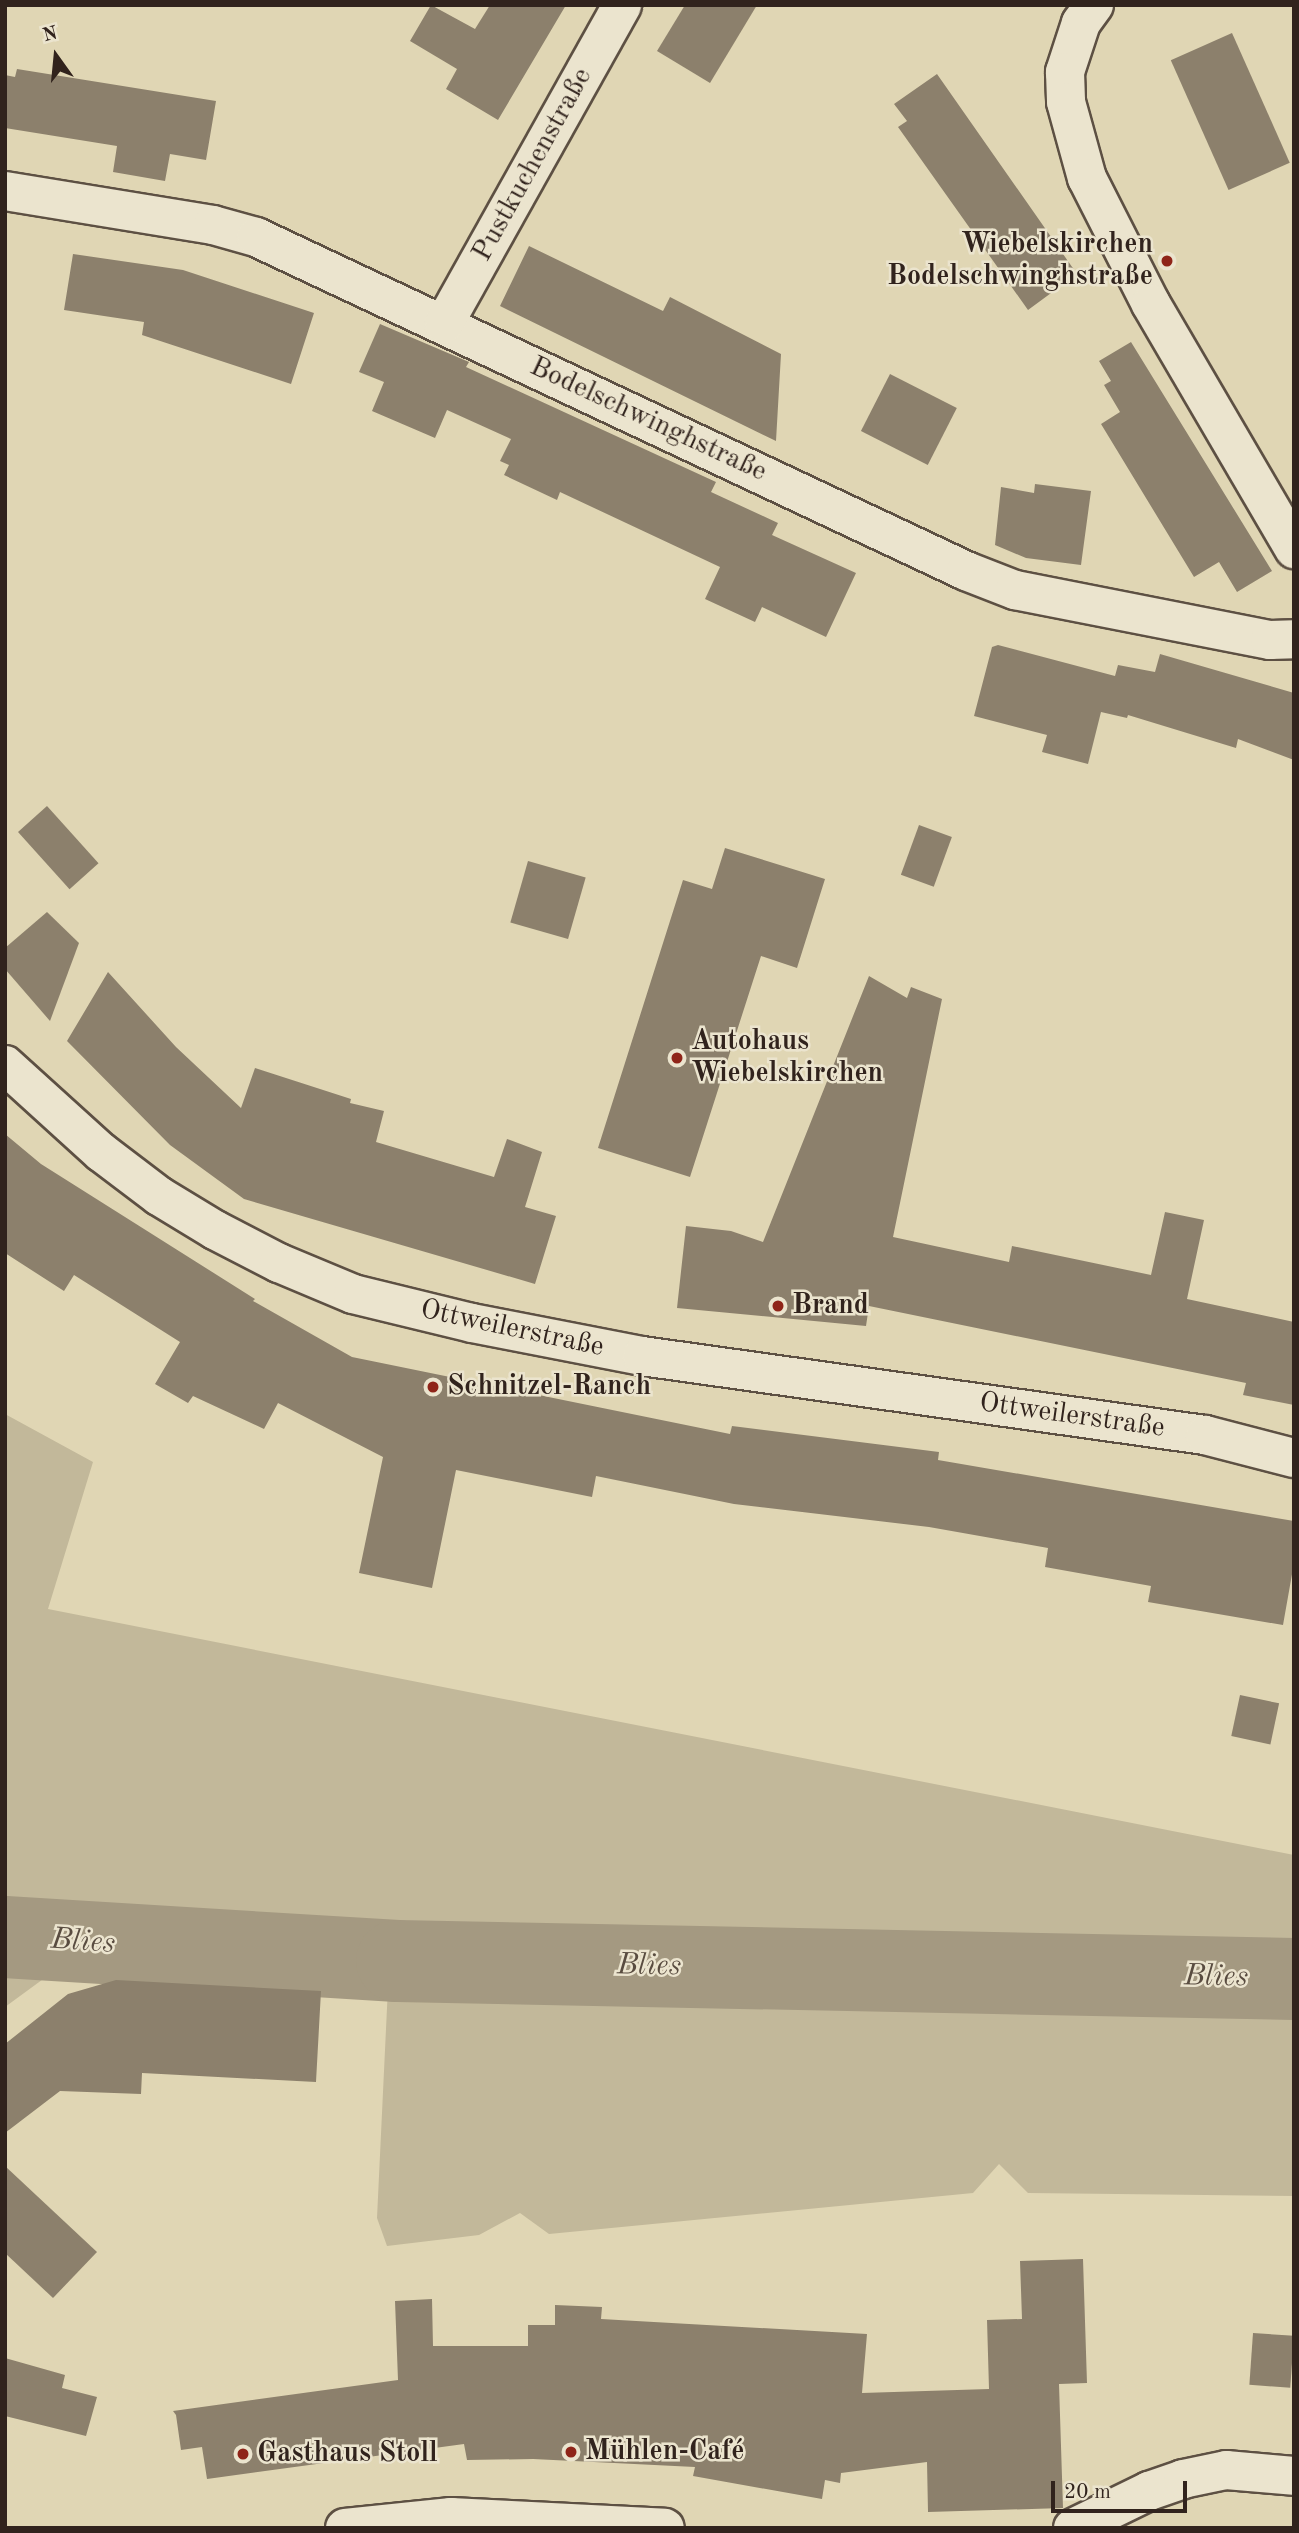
<!DOCTYPE html>
<meta charset="utf-8">
<style>
body{margin:0}
#map{position:relative;width:1299px;height:2533px;overflow:hidden;background:#e0d6b4;font-family:"Old Standard TT",serif}
div>[style]{position:absolute}
.green>*{inset:0;background:#c2b89a}
.river>*{height:82px;margin:-41px;padding:0 41px;transform-origin:41px;border-radius:41px;background:#a49981}
.building>*{inset:0;background:#8c806c;transform-origin:0 0}
.roads{filter:drop-shadow(2px 0 #5d5043) drop-shadow(-2px 0 #5d5043) drop-shadow(0 2px #5d5043) drop-shadow(0 -2px #5d5043)}
.street>*{height:38px;margin:-19px;padding:0 19px;transform-origin:19px;border-radius:19px;background:#ebe4ce}
.secondary>*{height:38px;margin:-19px;padding:0 19px;transform-origin:19px;border-radius:19px;background:#ebe4ce}
.dots>*{width:19px;height:19px;translate:-50% -50%;box-sizing:border-box;border:4px solid #ebe4ce;border-radius:50%}
span{translate:-50% -50%;white-space:nowrap;text-align:center;line-height:1.15;-webkit-text-stroke:5px #ebe4ce;paint-order:stroke}
.street-label{font-size:28px;color:#31231d}
.poi-label{font-size:28px;color:#31231d;font-weight:700}
.right{translate:-100% -50%;text-align:right}
.left{translate:0 -50%;text-align:left}
.water-label{font-size:30px;color:#594c40;font-style:italic}
.frame{position:absolute;inset:0;border:7px solid #31231d;pointer-events:none}
.north{position:absolute;left:21px;top:21px;width:70px;height:70px;-webkit-text-stroke:5px #ebe4ce;paint-order:stroke;rotate:345deg;font-size:19px;font-weight:700;line-height:28px;text-align:center;color:#31231d}
.north::after{content:'';display:block;margin:auto;width:24px;height:32px;background:#31231d;clip-path:polygon(50% 0,100% 100%,50% 72%,0 100%)}
.scale{position:absolute;left:1051px;top:2481px;width:136px;height:32px;box-sizing:border-box;border:4px solid #31231d;border-top:0;padding-left:9px;font-size:21px;line-height:24px;white-space:nowrap;color:#31231d;-webkit-text-stroke:5px #ebe4ce;paint-order:stroke}
</style>
<div id="map">
<div class="green">
<div style="clip-path:polygon(5px 1414px,93px 1462px,48px 1609px,1294px 1855px,1294px 2196px,1028px 2193px,999px 2164px,973px 2193px,549px 2234px,520px 2213px,479px 2235px,387px 2246px,377px 2218px,388px 1987px,61px 1966px,5px 2007px)"></div>
</div>
<div class="river">
<div style="left:5px;top:1937px;width:393px;rotate:3.5deg"></div>
<div style="left:397px;top:1961px;width:897px;rotate:1.15deg"></div>
</div>
<div class="building">
<div style="clip-path:polygon(431px 5px,475px 29px,490px 5px,566px 5px,498px 120px,446px 89px,457px 69px,410px 41px)"></div>
<div style="clip-path:polygon(685px 5px,757px 5px,710px 83px,657px 51px)"></div>
<div style="left:1232px;top:33px;width:142px;height:67px;rotate:66deg"></div>
<div style="clip-path:polygon(17px 69px,216px 101px,206px 160px,170px 154px,165px 181px,113px 172px,117px 146px,5px 128px,5px 75px,15px 77px)"></div>
<div style="clip-path:polygon(937px 74px,1077px 274px,1028px 310px,898px 127px,907px 121px,894px 104px)"></div>
<div style="clip-path:polygon(529px 246px,663px 311px,670px 297px,781px 354px,776px 441px,500px 306px)"></div>
<div style="clip-path:polygon(73px 254px,183px 270px,314px 313px,291px 384px,142px 335px,144px 322px,64px 310px)"></div>
<div style="clip-path:polygon(380px 324px,469px 362px,466px 367px,716px 482px,711px 492px,778px 523px,772px 535px,856px 573px,826px 637px,762px 607px,755px 622px,705px 599px,720px 567px,560px 492px,557px 500px,504px 475px,509px 465px,500px 461px,511px 439px,447px 410px,435px 438px,372px 411px,384px 382px,359px 372px)"></div>
<div style="clip-path:polygon(1131px 342px,1272px 571px,1237px 592px,1219px 562px,1194px 577px,1101px 424px,1120px 412px,1104px 385px,1111px 381px,1099px 361px)"></div>
<div style="left:890px;top:374px;width:75px;height:64px;rotate:27deg"></div>
<div style="clip-path:polygon(1035px 484px,1091px 491px,1081px 565px,1026px 558px,995px 545px,1001px 487px,1034px 493px)"></div>
<div style="clip-path:polygon(998px 645px,1115px 676px,1118px 665px,1155px 672px,1160px 654px,1294px 693px,1294px 760px,1238px 739px,1236px 748px,1128px 715px,1127px 718px,1101px 712px,1088px 764px,1042px 752px,1047px 735px,974px 716px,992px 647px)"></div>
<div style="left:47px;top:806px;width:77px;height:39px;rotate:48deg"></div>
<div style="left:919px;top:825px;width:35px;height:53px;rotate:20deg"></div>
<div style="clip-path:polygon(725px 848px,825px 879px,797px 968px,761px 956px,690px 1177px,598px 1148px,683px 880px,712px 889px)"></div>
<div style="left:528px;top:861px;width:60px;height:64px;rotate:16deg"></div>
<div style="clip-path:polygon(47px 912px,79px 943px,50px 1021px,5px 969px,5px 948px)"></div>
<div style="clip-path:polygon(108px 972px,176px 1047px,241px 1108px,255px 1068px,351px 1099px,350px 1103px,384px 1111px,376px 1142px,494px 1177px,507px 1139px,542px 1152px,525px 1207px,556px 1216px,535px 1284px,244px 1199px,170px 1145px,67px 1041px)"></div>
<div style="clip-path:polygon(869px 976px,907px 998px,911px 987px,942px 999px,893px 1237px,1009px 1262px,1012px 1246px,1151px 1275px,1165px 1212px,1204px 1220px,1187px 1299px,1294px 1322px,1294px 1405px,1243px 1395px,1246px 1383px,869px 1306px,866px 1326px,677px 1308px,686px 1226px,731px 1231px,763px 1242px)"></div>
<div style="clip-path:polygon(5px 1134px,41px 1164px,255px 1299px,253px 1301px,352px 1357px,730px 1434px,732px 1426px,939px 1452px,938px 1460px,1294px 1521px,1294px 1563px,1283px 1625px,1148px 1602px,1151px 1586px,1045px 1567px,1048px 1548px,929px 1527px,734px 1504px,596px 1476px,592px 1497px,456px 1470px,432px 1588px,359px 1573px,383px 1457px,278px 1403px,264px 1429px,193px 1396px,188px 1403px,155px 1384px,180px 1342px,74px 1275px,64px 1291px,5px 1253px)"></div>
<div style="left:1240px;top:1695px;width:40px;height:42px;rotate:12deg"></div>
<div style="clip-path:polygon(116px 1980px,321px 1991px,316px 2082px,142px 2073px,141px 2094px,60px 2091px,5px 2133px,5px 2044px,68px 1994px)"></div>
<div style="clip-path:polygon(5px 2166px,97px 2252px,53px 2298px,5px 2253px)"></div>
<div style="clip-path:polygon(1083px 2259px,1087px 2383px,1059px 2384px,1063px 2508px,928px 2512px,927px 2462px,841px 2473px,840px 2483px,825px 2480px,822px 2499px,693px 2476px,695px 2467px,533px 2459px,467px 2460px,464px 2444px,207px 2479px,202px 2447px,181px 2450px,176px 2415px,173px 2411px,398px 2380px,395px 2301px,432px 2299px,433px 2346px,528px 2346px,528px 2325px,555px 2325px,555px 2305px,602px 2307px,601px 2319px,867px 2334px,862px 2393px,989px 2389px,987px 2320px,1022px 2319px,1020px 2261px)"></div>
<div style="left:1253px;top:2333px;width:41px;height:52px;rotate:4deg"></div>
<div style="clip-path:polygon(5px 2358px,65px 2375px,62px 2388px,97px 2397px,86px 2436px,5px 2416px)"></div>
</div>
<div class="roads">
<div class="street">
<div style="left:1094px;top:5px;width:22px;rotate:126deg"></div>
<div style="left:1081px;top:23px;width:52px;rotate:108.1deg"></div>
<div style="left:1065px;top:72px;width:30px;rotate:88deg"></div>
<div style="left:1066px;top:102px;width:79px;rotate:74.6deg"></div>
<div style="left:1087px;top:178px;width:141px;rotate:63.1deg"></div>
<div style="left:1151px;top:304px;width:284px;rotate:59.7deg"></div>
<div style="left:5px;top:191px;width:211px;rotate:9.3deg"></div>
<div style="left:213px;top:225px;width:45px;rotate:15.6deg"></div>
<div style="left:256px;top:237px;width:785px;rotate:25.19deg"></div>
<div style="left:966px;top:571px;width:53px;rotate:21.2deg"></div>
<div style="left:1015px;top:590px;width:260px;rotate:11.1deg"></div>
<div style="left:1270px;top:640px;width:24px;rotate:-2deg"></div>
<div style="left:444px;top:324px;width:365px;rotate:-60.8deg"></div>
<div style="left:345px;top:2528px;width:107px;rotate:-5.9deg"></div>
<div style="left:451px;top:2517px;width:214px;rotate:2.9deg"></div>
<div style="left:1073px;top:2528px;width:85px;rotate:-26deg"></div>
<div style="left:1149px;top:2491px;width:36px;rotate:-19deg"></div>
<div style="left:1183px;top:2479px;width:44px;rotate:-11.8deg"></div>
<div style="left:1226px;top:2470px;width:68px;rotate:5deg"></div>
</div>
<div class="secondary">
<div style="left:5px;top:1065px;width:130px;rotate:42.2deg"></div>
<div style="left:101px;top:1152px;width:73px;rotate:37.2deg"></div>
<div style="left:159px;top:1196px;width:66px;rotate:31.3deg"></div>
<div style="left:215px;top:1230px;width:72px;rotate:27.3deg"></div>
<div style="left:279px;top:1263px;width:80px;rotate:22.7deg"></div>
<div style="left:353px;top:1294px;width:122px;rotate:13.7deg"></div>
<div style="left:472px;top:1323px;width:173px;rotate:11deg"></div>
<div style="left:642px;top:1356px;width:569px;rotate:7.99deg"></div>
<div style="left:1205px;top:1435px;width:92px;rotate:14.5deg"></div>
</div>
</div>
<div class="dots">
<div style="left:1167px;top:261px;background:#8f2418"></div>
<div style="left:677px;top:1058px;background:#8f2418"></div>
<div style="left:778px;top:1306px;background:#8f2418"></div>
<div style="left:433px;top:1387px;background:#8f2418"></div>
<div style="left:571px;top:2452px;background:#8f2418"></div>
<div style="left:243px;top:2454px;background:#8f2418"></div>
</div>
<div class="street-label">
<span style="left:533px;top:165px;rotate:-61deg">Pustkuchenstraße</span>
<span style="left:648px;top:420px;rotate:25deg">Bodelschwinghstraße</span>
<span style="left:512px;top:1329px;rotate:12deg">Ottweilerstraße</span>
<span style="left:1072px;top:1416px;rotate:8deg">Ottweilerstraße</span>
</div>
<div class="poi-label">
<span class="right" style="left:1153px;top:261px">Wiebelskirchen<br>Bodelschwinghstraße</span>
<span class="left" style="left:691px;top:1058px">Autohaus<br>Wiebelskirchen</span>
<span class="left" style="left:792px;top:1306px">Brand</span>
<span class="left" style="left:447px;top:1387px">Schnitzel-Ranch</span>
<span class="left" style="left:585px;top:2452px">Mühlen-Café</span>
<span class="left" style="left:257px;top:2454px">Gasthaus Stoll</span>
</div>
<div class="water-label">
<span style="left:83px;top:1942px;rotate:4deg">Blies</span>
<span style="left:649px;top:1966px;rotate:1deg">Blies</span>
<span style="left:1216px;top:1977px;rotate:1deg">Blies</span>
</div>
<div class="frame"></div>
<div class="north">N</div>
<div class="scale">20 m</div>
</div>
